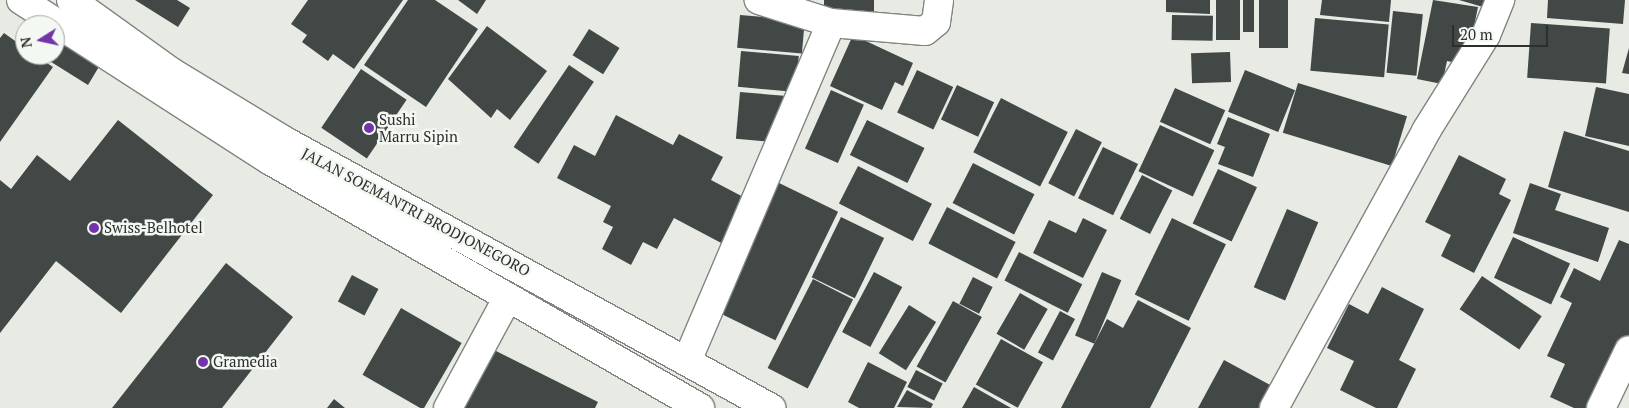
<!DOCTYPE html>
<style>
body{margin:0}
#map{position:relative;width:1629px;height:408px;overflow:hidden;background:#e7ebe4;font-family:"PT Serif",serif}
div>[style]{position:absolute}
.building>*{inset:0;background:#414845;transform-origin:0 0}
.roads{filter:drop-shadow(1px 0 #81857f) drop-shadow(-1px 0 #81857f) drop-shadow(0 1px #81857f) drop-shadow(0 -1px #81857f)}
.minor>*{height:28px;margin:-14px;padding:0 14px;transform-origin:14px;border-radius:14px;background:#fff}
.major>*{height:28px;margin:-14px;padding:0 14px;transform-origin:14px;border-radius:14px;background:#fff}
.dots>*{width:14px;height:14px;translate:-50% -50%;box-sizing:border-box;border:2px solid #f4f8f2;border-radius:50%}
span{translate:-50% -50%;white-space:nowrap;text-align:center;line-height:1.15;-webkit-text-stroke:5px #f4f8f2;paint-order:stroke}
.poi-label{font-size:15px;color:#2d2f2c}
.left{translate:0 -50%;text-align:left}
.street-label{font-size:15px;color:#2d2f2c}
.north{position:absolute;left:15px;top:15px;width:50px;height:50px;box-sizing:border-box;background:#f4f8f2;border:1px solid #a4a8a3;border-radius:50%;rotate:260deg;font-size:14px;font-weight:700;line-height:20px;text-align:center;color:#2d2f2c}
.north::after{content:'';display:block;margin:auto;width:18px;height:22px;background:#7434a9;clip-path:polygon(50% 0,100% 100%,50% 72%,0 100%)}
.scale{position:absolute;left:1452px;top:25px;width:96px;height:22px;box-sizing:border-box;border:2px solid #2d2f2c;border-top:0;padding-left:6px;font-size:15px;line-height:18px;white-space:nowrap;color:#2d2f2c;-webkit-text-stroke:4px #f4f8f2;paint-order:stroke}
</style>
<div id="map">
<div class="building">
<div style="clip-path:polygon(135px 0,177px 0,190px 8px,178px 27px)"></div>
<div style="clip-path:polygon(308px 0,403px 0,354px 69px,333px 54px,328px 61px,302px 42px,307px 35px,291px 24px)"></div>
<div style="clip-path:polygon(408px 0,435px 0,478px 29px,426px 107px,364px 65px)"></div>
<div style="clip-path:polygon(458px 0,486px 0,477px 14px)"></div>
<div style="left:824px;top:0;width:50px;height:13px"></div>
<div style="clip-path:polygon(1166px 0,1210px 0,1210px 14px,1166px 12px)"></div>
<div style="left:1216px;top:0;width:24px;height:40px"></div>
<div style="left:1243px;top:0;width:11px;height:32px"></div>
<div style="left:1259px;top:0;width:29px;height:48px"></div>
<div style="clip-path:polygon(1322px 0,1391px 0,1389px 22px,1320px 15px)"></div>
<div style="clip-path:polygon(1433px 0,1478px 7px,1466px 65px,1447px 61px,1442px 84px,1417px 79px)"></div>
<div style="clip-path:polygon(1459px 0,1485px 0,1483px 7px)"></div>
<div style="clip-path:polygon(1548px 0,1625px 0,1623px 24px,1547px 18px)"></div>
<div style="left:1393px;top:11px;width:30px;height:62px;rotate:6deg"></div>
<div style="left:740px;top:15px;width:65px;height:33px;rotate:5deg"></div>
<div style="left:1172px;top:15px;width:41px;height:25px;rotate:1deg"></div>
<div style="left:1315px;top:18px;width:74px;height:53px;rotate:5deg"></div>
<div style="left:1531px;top:23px;width:79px;height:55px;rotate:4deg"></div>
<div style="clip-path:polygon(487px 26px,547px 71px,510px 120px,497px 109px,491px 118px,448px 79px)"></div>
<div style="left:589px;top:29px;width:36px;height:31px;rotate:32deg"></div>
<div style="clip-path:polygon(4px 33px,25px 48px,25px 55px,35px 55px,53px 67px,0 142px,0 38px)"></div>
<div style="clip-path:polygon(853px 35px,913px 63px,903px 86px,895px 82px,882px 110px,830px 86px)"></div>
<div style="clip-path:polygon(55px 36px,100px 65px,88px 85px,40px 55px,55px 55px)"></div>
<div style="clip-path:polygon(1629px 48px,1629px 74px,1622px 73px)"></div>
<div style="left:741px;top:51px;width:58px;height:36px;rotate:5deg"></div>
<div style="left:1230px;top:52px;width:30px;height:39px;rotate:88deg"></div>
<div style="left:569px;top:65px;width:30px;height:99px;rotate:34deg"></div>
<div style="left:361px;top:69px;width:55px;height:71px;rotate:34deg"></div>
<div style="left:917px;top:70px;width:40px;height:47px;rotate:25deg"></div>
<div style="left:1245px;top:70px;width:54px;height:45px;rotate:22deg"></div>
<div style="left:1298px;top:83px;width:114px;height:52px;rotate:17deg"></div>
<div style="left:957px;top:85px;width:41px;height:38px;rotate:25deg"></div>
<div style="clip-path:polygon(1596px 87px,1629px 94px,1629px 146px,1585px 136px)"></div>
<div style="left:1175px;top:88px;width:55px;height:37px;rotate:24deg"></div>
<div style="left:831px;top:90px;width:36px;height:64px;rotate:24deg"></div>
<div style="left:740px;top:92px;width:44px;height:47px;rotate:5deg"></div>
<div style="left:1001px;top:98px;width:75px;height:61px;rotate:27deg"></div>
<div style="clip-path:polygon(616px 115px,673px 145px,679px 134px,723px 157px,711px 180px,749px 200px,725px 245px,674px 218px,657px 249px,643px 242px,631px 265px,602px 249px,613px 227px,603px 222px,611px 206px,557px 178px,574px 145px,595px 156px)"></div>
<div style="clip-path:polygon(1228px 117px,1270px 134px,1253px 177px,1218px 164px,1225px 147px,1217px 144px)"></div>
<div style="clip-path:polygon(118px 120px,213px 195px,121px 313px,56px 261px,0 333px,0 180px,11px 189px,37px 155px,70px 181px)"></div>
<div style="left:867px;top:120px;width:64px;height:39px;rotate:26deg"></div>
<div style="left:1160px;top:125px;width:60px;height:51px;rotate:25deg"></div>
<div style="left:1076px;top:129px;width:29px;height:61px;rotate:27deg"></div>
<div style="clip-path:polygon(1564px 131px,1629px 151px,1629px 212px,1548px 187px)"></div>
<div style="left:1103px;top:147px;width:39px;height:57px;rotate:26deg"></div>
<div style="clip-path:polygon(1459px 155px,1506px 179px,1499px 194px,1511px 200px,1474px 273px,1441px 256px,1451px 235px,1425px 222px)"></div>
<div style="left:973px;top:163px;width:69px;height:45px;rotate:27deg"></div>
<div style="left:858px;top:166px;width:83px;height:42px;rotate:27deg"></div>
<div style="left:1218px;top:169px;width:43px;height:60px;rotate:25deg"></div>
<div style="left:1142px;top:175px;width:34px;height:49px;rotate:27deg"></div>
<div style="left:777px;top:182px;width:68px;height:143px;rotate:26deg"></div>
<div style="clip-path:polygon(1530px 183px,1561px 194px,1555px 210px,1609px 228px,1598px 262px,1513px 233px)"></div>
<div style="left:947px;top:207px;width:77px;height:41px;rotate:27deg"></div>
<div style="left:1287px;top:209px;width:34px;height:85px;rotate:23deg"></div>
<div style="left:841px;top:217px;width:48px;height:67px;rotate:26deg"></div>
<div style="clip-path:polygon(1083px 218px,1107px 230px,1083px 278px,1033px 253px,1049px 220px,1076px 233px)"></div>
<div style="left:1172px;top:218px;width:60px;height:85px;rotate:26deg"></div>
<div style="left:1513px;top:237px;width:63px;height:45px;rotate:25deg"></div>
<div style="clip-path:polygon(1619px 240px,1629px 244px,1629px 336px,1595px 408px,1574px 408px,1550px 397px,1565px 364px,1547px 356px,1572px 303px,1560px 297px,1574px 268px,1600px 281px)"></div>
<div style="left:1019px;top:252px;width:71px;height:32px;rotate:27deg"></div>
<div style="clip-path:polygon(226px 263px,293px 317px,222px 408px,112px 408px)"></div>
<div style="left:874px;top:272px;width:32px;height:68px;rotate:28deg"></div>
<div style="left:1102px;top:272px;width:21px;height:69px;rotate:23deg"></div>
<div style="left:352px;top:275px;width:30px;height:30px;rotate:28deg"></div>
<div style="left:1482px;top:276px;width:72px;height:40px;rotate:34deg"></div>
<div style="left:973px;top:277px;width:22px;height:30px;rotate:27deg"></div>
<div style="left:813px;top:279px;width:45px;height:100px;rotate:27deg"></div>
<div style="clip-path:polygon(1382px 287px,1424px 309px,1399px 360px,1416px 369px,1397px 408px,1376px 408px,1340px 390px,1354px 361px,1327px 348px,1349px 304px,1368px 314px)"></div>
<div style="left:1020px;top:293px;width:32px;height:47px;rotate:30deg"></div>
<div style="clip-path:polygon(1138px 300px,1191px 328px,1150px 408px,1061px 408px,1107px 319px,1123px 328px)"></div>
<div style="left:953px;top:301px;width:33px;height:75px;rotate:29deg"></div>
<div style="left:909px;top:305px;width:32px;height:57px;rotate:32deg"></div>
<div style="left:401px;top:308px;width:70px;height:77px;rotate:30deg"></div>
<div style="left:1060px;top:311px;width:17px;height:47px;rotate:28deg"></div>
<div style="left:1001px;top:339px;width:48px;height:52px;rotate:29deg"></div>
<div style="clip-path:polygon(490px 348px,598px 402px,595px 408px,460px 408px)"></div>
<div style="clip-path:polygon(1224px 360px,1272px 386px,1259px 408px,1198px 408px)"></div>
<div style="clip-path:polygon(868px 362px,907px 382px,894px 408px,859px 408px,848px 402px)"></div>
<div style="left:916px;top:370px;width:30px;height:19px;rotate:27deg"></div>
<div style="clip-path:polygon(974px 387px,1011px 408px,962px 408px)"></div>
<div style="clip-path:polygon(907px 390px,933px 404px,931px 408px,897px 407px)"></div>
<div style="clip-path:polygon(334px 399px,345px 408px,327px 408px)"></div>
</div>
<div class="roads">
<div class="minor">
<div style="left:831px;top:23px;width:94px;rotate:4.9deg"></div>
<div style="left:925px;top:31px;width:14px;rotate:-39deg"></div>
<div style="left:936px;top:22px;width:22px;rotate:-82deg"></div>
<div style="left:687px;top:361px;width:367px;rotate:-66.9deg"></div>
<div style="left:831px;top:23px;width:76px;rotate:-162.3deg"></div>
<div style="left:448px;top:408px;width:124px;rotate:-61.6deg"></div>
<div style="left:1274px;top:408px;width:316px;rotate:-61.2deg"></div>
<div style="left:1426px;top:131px;width:113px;rotate:-58deg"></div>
<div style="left:1486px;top:35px;width:38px;rotate:-68deg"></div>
<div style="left:1601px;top:408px;width:64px;rotate:-64.2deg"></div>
</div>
<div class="major">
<div style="left:21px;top:0;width:297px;rotate:32.8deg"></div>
<div style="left:271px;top:161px;width:495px;rotate:29.9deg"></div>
<div style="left:71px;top:0;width:125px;rotate:35.6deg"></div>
<div style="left:173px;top:73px;width:131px;rotate:31.3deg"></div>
<div style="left:285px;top:141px;width:555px;rotate:28.78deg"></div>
</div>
</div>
<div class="dots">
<div style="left:369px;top:128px;background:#7434a9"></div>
<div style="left:94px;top:228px;background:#7434a9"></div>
<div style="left:203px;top:362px;background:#7434a9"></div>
</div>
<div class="poi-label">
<span class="left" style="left:379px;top:128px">Sushi<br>Marru Sipin</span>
<span class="left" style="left:104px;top:228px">Swiss-Belhotel</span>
<span class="left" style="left:213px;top:362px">Gramedia</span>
</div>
<div class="street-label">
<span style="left:416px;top:212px;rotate:28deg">JALAN SOEMANTRI BRODJONEGORO</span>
</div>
<div class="north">N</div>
<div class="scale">20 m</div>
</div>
